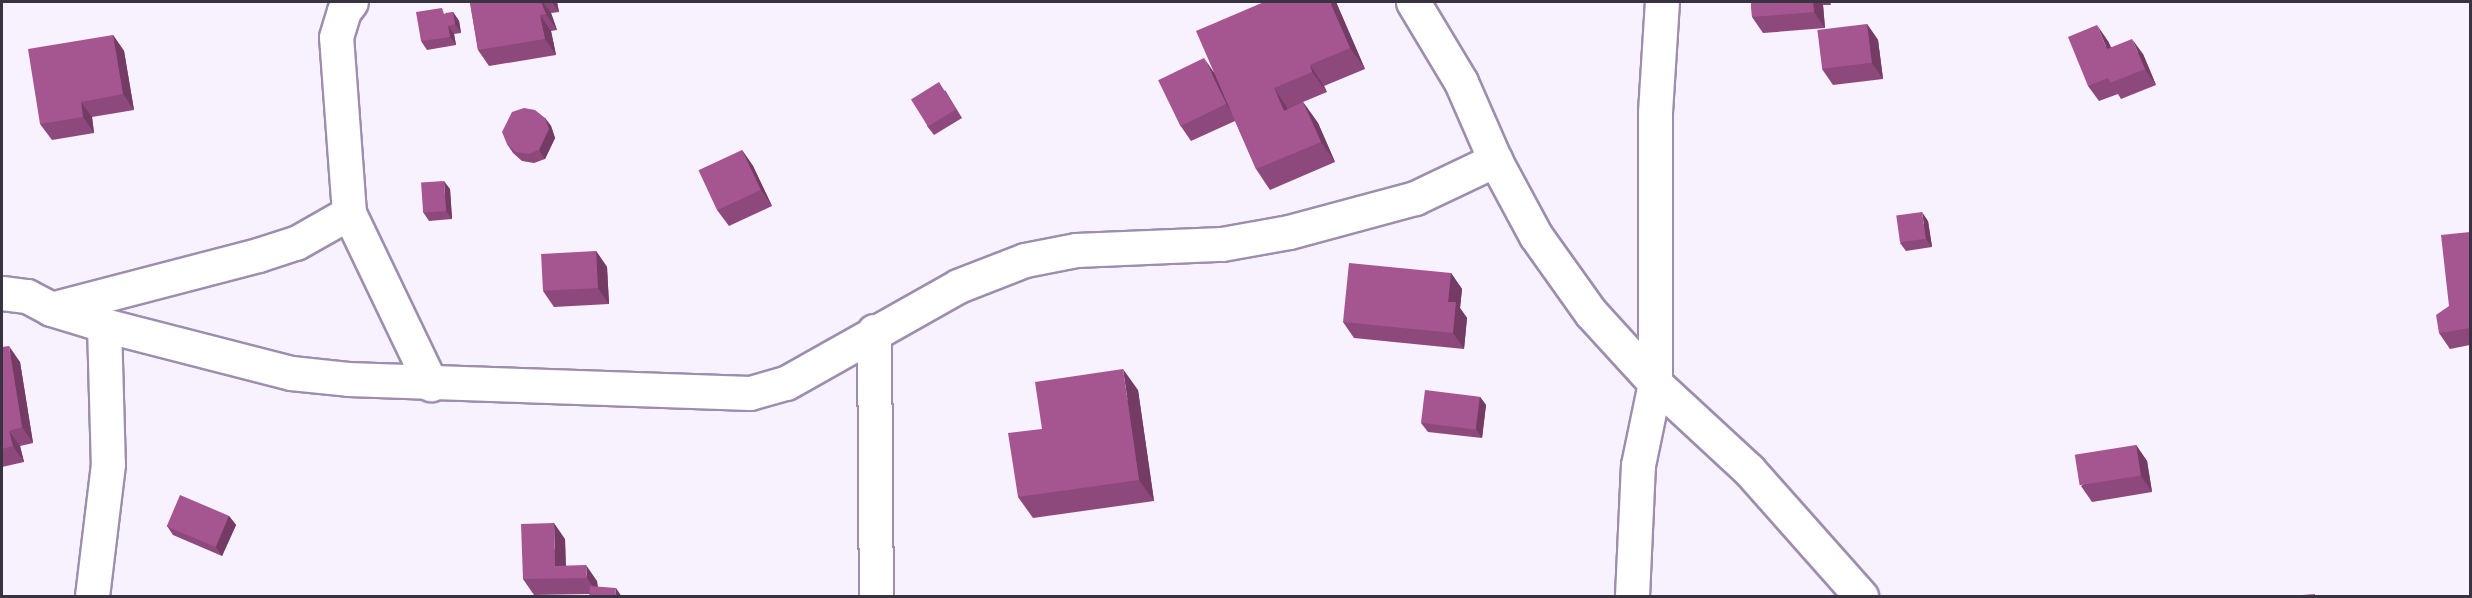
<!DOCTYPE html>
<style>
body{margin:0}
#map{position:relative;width:2472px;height:598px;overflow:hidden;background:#f8f1ff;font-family:"Zilla Slab",serif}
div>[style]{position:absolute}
.roads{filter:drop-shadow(2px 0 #9d8ead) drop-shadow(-2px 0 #9d8ead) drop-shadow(0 2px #9d8ead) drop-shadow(0 -2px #9d8ead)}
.street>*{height:33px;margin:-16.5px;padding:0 16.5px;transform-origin:16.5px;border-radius:16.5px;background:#fff}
.wall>*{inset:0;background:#8e497c}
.shaded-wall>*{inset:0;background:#743c65}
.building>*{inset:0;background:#a55590;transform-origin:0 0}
span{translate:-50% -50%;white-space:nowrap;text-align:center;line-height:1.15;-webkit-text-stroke:6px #f8f1ff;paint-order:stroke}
.frame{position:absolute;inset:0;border:3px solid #393240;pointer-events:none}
</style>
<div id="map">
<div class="roads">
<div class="street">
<div style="left:1413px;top:2px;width:93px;rotate:59deg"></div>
<div style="left:1461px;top:82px;width:85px;rotate:66.4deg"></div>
<div style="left:1495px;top:160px;width:86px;rotate:61.7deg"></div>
<div style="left:1536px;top:236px;width:95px;rotate:54.5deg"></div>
<div style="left:1591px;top:313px;width:95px;rotate:47.6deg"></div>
<div style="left:1655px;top:383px;width:128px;rotate:42.8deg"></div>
<div style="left:1749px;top:470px;width:169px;rotate:48.4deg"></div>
<div style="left:349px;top:213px;width:190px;rotate:64.4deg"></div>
<div style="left:2px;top:293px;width:25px;rotate:7deg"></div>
<div style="left:27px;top:296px;width:27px;rotate:28deg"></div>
<div style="left:51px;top:309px;width:55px;rotate:16.8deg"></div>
<div style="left:104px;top:325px;width:139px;rotate:88.4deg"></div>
<div style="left:108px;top:464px;width:133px;rotate:96.9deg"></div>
<div style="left:51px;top:309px;width:214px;rotate:-14.6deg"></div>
<div style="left:258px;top:255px;width:40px;rotate:-18deg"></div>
<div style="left:296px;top:243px;width:61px;rotate:-29.5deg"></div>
<div style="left:349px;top:213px;width:176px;rotate:-94.2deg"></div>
<div style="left:336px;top:37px;width:27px;rotate:-73deg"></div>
<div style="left:344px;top:11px;width:11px;rotate:-52deg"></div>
<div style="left:104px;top:325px;width:193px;rotate:14.4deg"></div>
<div style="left:291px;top:373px;width:57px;rotate:6deg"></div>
<div style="left:348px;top:379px;width:402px;rotate:2deg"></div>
<div style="left:750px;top:393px;width:37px;rotate:-16deg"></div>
<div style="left:786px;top:383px;width:197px;rotate:-29.4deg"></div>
<div style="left:958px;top:286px;width:72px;rotate:-21.2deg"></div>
<div style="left:1025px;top:260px;width:52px;rotate:-11.1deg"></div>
<div style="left:1076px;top:250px;width:146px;rotate:-2.4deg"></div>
<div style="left:1222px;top:244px;width:68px;rotate:-10.2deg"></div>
<div style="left:1289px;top:232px;width:131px;rotate:-15.1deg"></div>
<div style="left:1415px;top:198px;width:89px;rotate:-25.4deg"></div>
<div style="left:874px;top:331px;width:265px;rotate:89.6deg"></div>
<div style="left:1632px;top:596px;width:131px;rotate:-87.4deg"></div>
<div style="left:1638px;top:465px;width:84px;rotate:-78.3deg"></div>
<div style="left:1655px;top:383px;width:271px;rotate:-90deg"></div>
<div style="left:1655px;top:112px;width:110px;rotate:-86.4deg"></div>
</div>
</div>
<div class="wall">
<div style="clip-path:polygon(469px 2px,557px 2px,559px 12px,551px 13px,557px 30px,551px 31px,556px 55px,489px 66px,478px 50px,470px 3px)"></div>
<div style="clip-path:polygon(1336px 2px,1365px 69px,1324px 86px,1327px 92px,1303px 102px,1318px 123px,1335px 162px,1270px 190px,1256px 169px,1235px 121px,1191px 141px,1180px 125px,1214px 71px)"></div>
<div style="clip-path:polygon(1751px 2px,1830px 2px,1831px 5px,1823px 5px,1825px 28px,1763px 33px,1752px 17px)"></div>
<div style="clip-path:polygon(453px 12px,459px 21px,461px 33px,454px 34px,456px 45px,427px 50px,421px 41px,446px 13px)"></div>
<div style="clip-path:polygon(1867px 24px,1878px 40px,1883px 79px,1833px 85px,1822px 69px)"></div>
<div style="clip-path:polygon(113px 35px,124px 51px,134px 110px,92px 117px,94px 133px,52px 140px,40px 124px)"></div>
<div style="clip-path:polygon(2108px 41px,2111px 47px,2143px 54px,2156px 85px,2121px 99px,2118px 94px,2099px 101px,2088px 86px)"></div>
<div style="clip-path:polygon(945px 90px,962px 118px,934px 135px,927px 126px)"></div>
<div style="clip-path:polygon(545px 118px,551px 126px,555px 138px,545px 159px,534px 163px,522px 161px,513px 153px,507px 144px)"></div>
<div style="clip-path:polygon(742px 150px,753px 166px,772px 206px,729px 226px,717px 210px)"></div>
<div style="clip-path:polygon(450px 189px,452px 219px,429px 221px,423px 212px)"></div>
<div style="clip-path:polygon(1928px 221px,1932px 247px,1906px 251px,1900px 243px)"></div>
<div style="clip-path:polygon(2470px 232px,2470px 345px,2450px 349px,2439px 333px,2449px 306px)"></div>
<div style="clip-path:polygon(596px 251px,607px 267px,609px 304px,554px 307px,543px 291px)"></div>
<div style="clip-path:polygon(1451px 273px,1462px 289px,1460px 308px,1467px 318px,1464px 349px,1354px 338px,1343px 322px)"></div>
<div style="clip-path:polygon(2px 347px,20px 362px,33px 443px,20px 446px,24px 462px,2px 467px)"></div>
<div style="clip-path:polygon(1138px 390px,1154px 501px,1033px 518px,1018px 497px)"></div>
<div style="clip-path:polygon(1480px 397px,1486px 405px,1482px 438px,1428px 432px,1421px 423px)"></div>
<div style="clip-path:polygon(2136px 445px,2147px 461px,2152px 492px,2092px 502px,2081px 486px)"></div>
<div style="clip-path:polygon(229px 516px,236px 525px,222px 556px,173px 535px,167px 526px)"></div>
<div style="clip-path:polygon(565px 539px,566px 566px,597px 581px,598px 587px,590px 594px,534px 595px,523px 579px)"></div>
</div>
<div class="shaded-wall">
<div style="clip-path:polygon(541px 2px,543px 2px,551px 13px,557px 30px,546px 14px)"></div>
<div style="clip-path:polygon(552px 2px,557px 2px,559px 12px)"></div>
<div style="clip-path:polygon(1330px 2px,1336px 2px,1365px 69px,1350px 48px)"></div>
<div style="clip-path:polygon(1813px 2px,1821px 2px,1823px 5px,1825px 28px,1814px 12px)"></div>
<div style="clip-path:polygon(453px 12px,459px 21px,461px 33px,455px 24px)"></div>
<div style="clip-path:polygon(540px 15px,551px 31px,556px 55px,545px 39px)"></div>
<div style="clip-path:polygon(1867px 24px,1878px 40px,1883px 79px,1872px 63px)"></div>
<div style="clip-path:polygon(2097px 25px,2108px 41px,2118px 65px,2107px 49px)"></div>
<div style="clip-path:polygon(448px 26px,454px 34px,456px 45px,450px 37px)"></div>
<div style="clip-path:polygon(113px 35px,124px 51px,134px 110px,123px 94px)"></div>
<div style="clip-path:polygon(2132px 39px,2143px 54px,2156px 85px,2145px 69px)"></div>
<div style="clip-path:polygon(1204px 58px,1215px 74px,1237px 120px,1226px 104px)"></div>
<div style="clip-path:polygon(1310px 65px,1324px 86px,1327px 92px,1312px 72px)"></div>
<div style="clip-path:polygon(1274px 88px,1288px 109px,1284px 111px)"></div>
<div style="clip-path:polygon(81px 102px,92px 117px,94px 133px,83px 117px)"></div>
<div style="clip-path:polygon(1303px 102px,1318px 123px,1335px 162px,1321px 142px)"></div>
<div style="clip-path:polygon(545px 118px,551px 126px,555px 138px,545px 159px,539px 150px)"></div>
<div style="clip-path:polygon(742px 150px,753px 166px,772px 206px,761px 190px)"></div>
<div style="clip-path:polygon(444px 181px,450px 189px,452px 219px,446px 211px)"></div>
<div style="clip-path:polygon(1922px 212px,1928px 221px,1932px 247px,1926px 239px)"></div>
<div style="clip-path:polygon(596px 251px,607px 267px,609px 304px,598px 288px)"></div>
<div style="clip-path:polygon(1451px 273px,1462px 289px,1460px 308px,1467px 318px,1464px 349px,1453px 333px,1448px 302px)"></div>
<div style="clip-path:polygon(9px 346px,20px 362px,33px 443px,22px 427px)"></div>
<div style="clip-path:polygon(1123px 369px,1138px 390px,1154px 501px,1139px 480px)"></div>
<div style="clip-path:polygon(1480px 397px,1486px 405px,1482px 438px,1476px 429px)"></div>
<div style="clip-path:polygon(9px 431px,20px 446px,24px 462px,13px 446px)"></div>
<div style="clip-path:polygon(2136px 445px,2147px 461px,2152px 492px,2141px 476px)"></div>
<div style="clip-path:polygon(229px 516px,236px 525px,222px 556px,216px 547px)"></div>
<div style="clip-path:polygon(554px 523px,565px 539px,566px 578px,555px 566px)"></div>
<div style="clip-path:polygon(586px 565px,597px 581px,598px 594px,587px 578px)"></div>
<div style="clip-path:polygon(616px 588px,622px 597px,615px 597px)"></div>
</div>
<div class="building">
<div style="clip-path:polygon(470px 2px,541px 2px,546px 14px,540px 15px,545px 39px,478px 50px)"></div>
<div style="clip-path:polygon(1264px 2px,1330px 2px,1350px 48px,1310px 65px,1312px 72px,1274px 88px,1284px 111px,1303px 102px,1321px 142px,1256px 169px,1196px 31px)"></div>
<div style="clip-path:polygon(1751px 2px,1813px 2px,1814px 12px,1752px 17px)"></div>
<div style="clip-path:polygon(442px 8px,444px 14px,453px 12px,455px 24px,448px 26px,450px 37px,421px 41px,416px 12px)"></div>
<div style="left:1867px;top:24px;width:39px;height:50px;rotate:83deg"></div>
<div style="clip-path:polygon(2097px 25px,2107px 49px,2132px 39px,2145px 69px,2110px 83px,2108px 78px,2088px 86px,2068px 37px)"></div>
<div style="clip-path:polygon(113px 35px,123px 94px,81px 102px,83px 117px,40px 124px,28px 49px)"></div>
<div style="left:1204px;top:58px;width:51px;height:51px;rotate:64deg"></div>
<div style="left:939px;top:82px;width:32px;height:33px;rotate:58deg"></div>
<div style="clip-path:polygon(524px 108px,535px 110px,545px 118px,549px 129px,539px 150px,528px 154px,516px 152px,507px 144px,502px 132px,512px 112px)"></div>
<div style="left:742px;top:150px;width:44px;height:48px;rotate:65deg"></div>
<div style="left:444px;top:181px;width:30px;height:23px;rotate:86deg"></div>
<div style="left:1922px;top:212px;width:27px;height:26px;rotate:82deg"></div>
<div style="clip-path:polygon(2470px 232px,2470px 328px,2439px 333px,2436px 315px,2449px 306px,2441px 235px)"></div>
<div style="left:596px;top:251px;width:37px;height:55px;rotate:87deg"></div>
<div style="clip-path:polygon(1349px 263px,1451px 273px,1448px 302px,1456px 302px,1453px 333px,1343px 322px)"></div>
<div style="clip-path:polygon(9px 346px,22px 427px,9px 431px,13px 446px,2px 449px,2px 347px)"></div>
<div style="clip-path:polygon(1123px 369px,1139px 480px,1018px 497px,1008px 433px,1042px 429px,1035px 382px)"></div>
<div style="left:1425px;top:390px;width:55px;height:33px;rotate:7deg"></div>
<div style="left:2136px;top:445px;width:31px;height:62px;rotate:81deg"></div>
<div style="left:180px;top:495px;width:53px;height:34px;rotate:23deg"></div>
<div style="clip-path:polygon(554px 523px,555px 566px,586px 565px,587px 578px,523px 579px,521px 524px)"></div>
<div style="clip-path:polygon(590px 586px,616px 588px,615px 597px,589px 597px)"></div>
<div style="clip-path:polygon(2315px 594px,2315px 597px,2278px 597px)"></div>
</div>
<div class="frame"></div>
</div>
